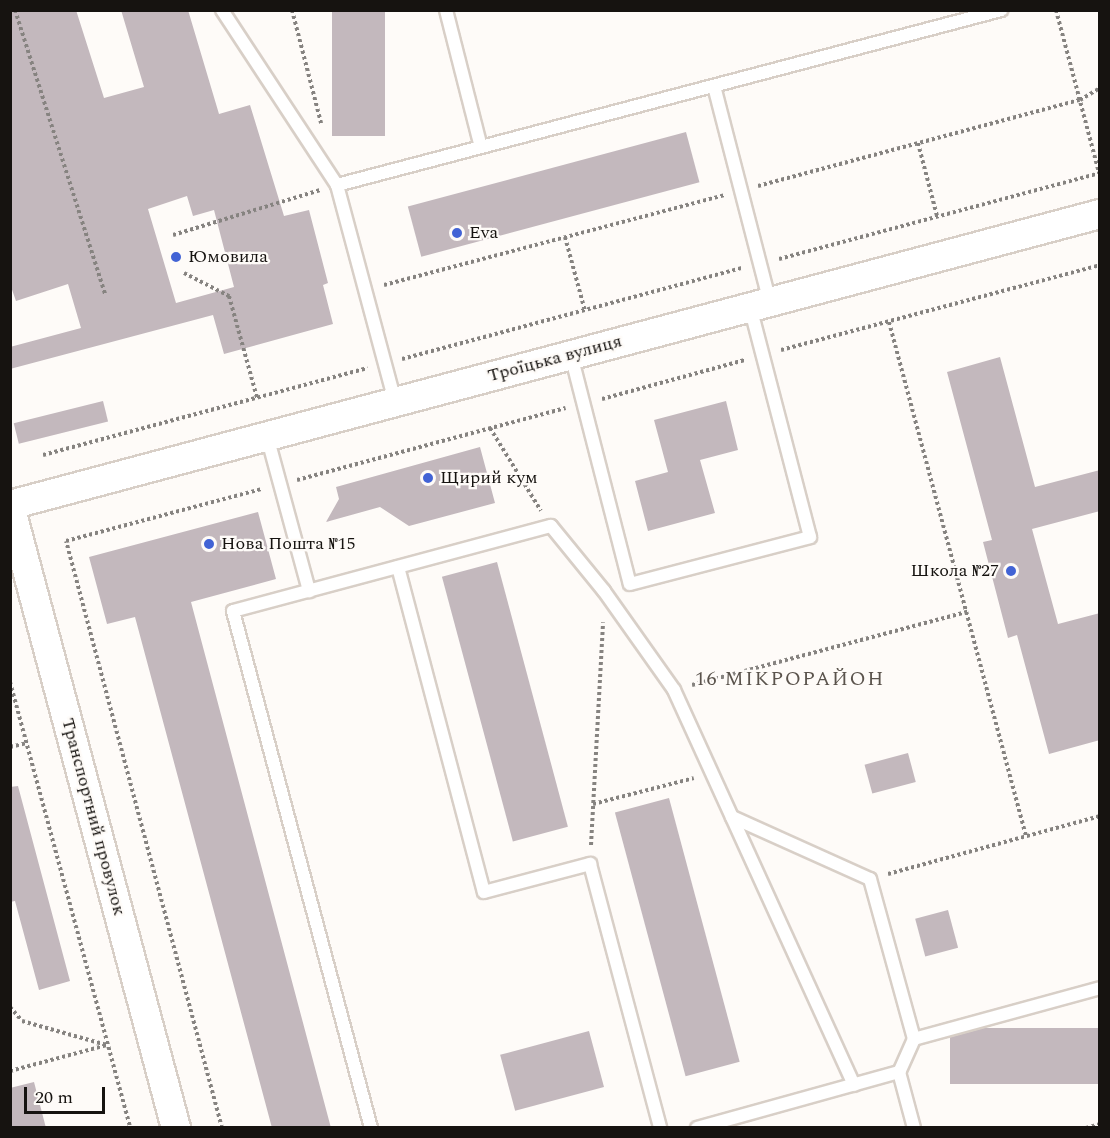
<!DOCTYPE html>
<meta charset="utf-8">
<style>
body{margin:0}
#map{position:relative;width:1110px;height:1138px;overflow:hidden;background:#fefbf8;font-family:Spectral,serif}
div>[style]{position:absolute}
.building>*{inset:0;background:#c3b8bd;transform-origin:0 0}
.path>*{height:4px;margin-top:-2px;transform-origin:0;background:repeating-linear-gradient(90deg,#868380 0 3px,transparent 0 6px)}
.roads{filter:drop-shadow(2px 0 #d8cfc7) drop-shadow(-2px 0 #d8cfc7) drop-shadow(0 2px #d8cfc7) drop-shadow(0 -2px #d8cfc7)}
.service>*{height:12px;margin:-6px;padding:0 6px;transform-origin:6px;border-radius:6px;background:#fff}
.tertiary>*{height:28px;margin:-14px;padding:0 14px;transform-origin:14px;border-radius:14px;background:#fff}
.dots>*{width:16px;height:16px;translate:-50% -50%;box-sizing:border-box;border:3px solid #fefbf8;border-radius:50%}
span{translate:-50% -50%;white-space:nowrap;text-align:center;line-height:1.15;-webkit-text-stroke:4.5px #fefbf8;paint-order:stroke}
.poi-label{font-size:18px;color:#161310}
.left{translate:0 -50%;text-align:left}
.right{translate:-100% -50%;text-align:right}
.street-label{font-size:18px;color:#161310}
.neighbourhood-label{font-size:20px;color:#5a534c;letter-spacing:1.5px}
.frame{position:absolute;inset:0;border:12px solid #161310;pointer-events:none}
.scale{position:absolute;left:24px;top:1087px;width:81px;height:27px;box-sizing:border-box;border:3px solid #161310;border-top:0;padding-left:8px;font-size:18px;line-height:21px;white-space:nowrap;color:#161310;-webkit-text-stroke:4px #fefbf8;paint-order:stroke}
</style>
<div id="map">
<div class="building">
<div style="clip-path:polygon(evenodd,10px 10px,76px 10px,104px 98px,144px 87px,121px 10px,188px 10px,219px 114px,250px 105px,284px 216px,309px 210px,328px 283px,323px 285px,333px 324px,224px 354px,213px 315px,10px 369px,10px 347px,81px 328px,68px 284px,16px 301px,10px 284px,10px 10px,187px 196px,193px 216px,214px 210px,234px 287px,176px 303px,148px 209px,187px 196px)"></div>
<div style="left:332px;top:10px;width:53px;height:126px"></div>
<div style="left:686px;top:132px;width:52px;height:288px;rotate:75deg"></div>
<div style="clip-path:polygon(1000px 357px,1035px 487px,1100px 470px,1100px 511px,1032px 529px,1058px 624px,1100px 613px,1100px 740px,1049px 754px,1017px 635px,1008px 638px,983px 542px,992px 540px,947px 372px)"></div>
<div style="left:103px;top:401px;width:21px;height:92px;rotate:76deg"></div>
<div style="clip-path:polygon(726px 401px,738px 450px,700px 460px,715px 513px,648px 531px,635px 481px,668px 472px,654px 420px)"></div>
<div style="clip-path:polygon(480px 447px,495px 503px,409px 526px,380px 507px,326px 522px,339px 499px,336px 487px)"></div>
<div style="clip-path:polygon(258px 512px,276px 579px,191px 602px,331px 1128px,272px 1128px,135px 617px,107px 624px,89px 557px)"></div>
<div style="left:497px;top:562px;width:274px;height:57px;rotate:75deg"></div>
<div style="left:908px;top:753px;width:30px;height:45px;rotate:75deg"></div>
<div style="clip-path:polygon(18px 786px,70px 981px,39px 990px,15px 901px,10px 902px,10px 787px)"></div>
<div style="left:669px;top:798px;width:273px;height:56px;rotate:75deg"></div>
<div style="left:948px;top:910px;width:39px;height:34px;rotate:75deg"></div>
<div style="left:1100px;top:1028px;width:56px;height:150px;rotate:90deg"></div>
<div style="left:589px;top:1031px;width:58px;height:92px;rotate:75deg"></div>
<div style="clip-path:polygon(34px 1082px,46px 1128px,10px 1128px,10px 1088px)"></div>
</div>
<div class="path">
<div style="left:15px;top:10px;width:298px;rotate:72.4deg"></div>
<div style="left:292px;top:10px;width:117px;rotate:75.6deg"></div>
<div style="left:1056px;top:10px;width:169px;rotate:75.2deg"></div>
<div style="left:918px;top:143px;width:75px;rotate:75.4deg"></div>
<div style="left:758px;top:186px;width:333px;rotate:-15deg"></div>
<div style="left:1080px;top:100px;width:23px;rotate:-31deg"></div>
<div style="left:173px;top:235px;width:154px;rotate:-17deg"></div>
<div style="left:565px;top:237px;width:77px;rotate:74.9deg"></div>
<div style="left:779px;top:259px;width:332px;rotate:-15deg"></div>
<div style="left:184px;top:273px;width:51px;rotate:27.1deg"></div>
<div style="left:229px;top:296px;width:106px;rotate:74.6deg"></div>
<div style="left:384px;top:285px;width:352px;rotate:-14.8deg"></div>
<div style="left:889px;top:322px;width:532px;rotate:75.08deg"></div>
<div style="left:781px;top:350px;width:330px;rotate:-14.9deg"></div>
<div style="left:402px;top:359px;width:352px;rotate:-15deg"></div>
<div style="left:602px;top:399px;width:148px;rotate:-15.3deg"></div>
<div style="left:490px;top:428px;width:97px;rotate:58.4deg"></div>
<div style="left:43px;top:455px;width:336px;rotate:-15deg"></div>
<div style="left:297px;top:480px;width:278px;rotate:-15deg"></div>
<div style="left:10px;top:682px;width:462px;rotate:74.9deg"></div>
<div style="left:692px;top:685px;width:285px;rotate:-14.9deg"></div>
<div style="left:10px;top:747px;width:17px;rotate:-13deg"></div>
<div style="left:593px;top:804px;width:104px;rotate:-14.4deg"></div>
<div style="left:591px;top:845px;width:223px;rotate:-86.9deg"></div>
<div style="left:888px;top:874px;width:220px;rotate:-15.3deg"></div>
<div style="left:10px;top:1007px;width:18px;rotate:49deg"></div>
<div style="left:22px;top:1021px;width:88px;rotate:15.8deg"></div>
<div style="left:10px;top:1071px;width:100px;rotate:-15deg"></div>
<div style="left:222px;top:1128px;width:607px;rotate:-104.88deg"></div>
<div style="left:66px;top:541px;width:202px;rotate:-14.9deg"></div>
<div style="left:1086px;top:1128px;width:15px;rotate:-16deg"></div>
</div>
<div class="roads">
<div class="service">
<div style="left:222px;top:10px;width:209px;rotate:56.7deg"></div>
<div style="left:337px;top:185px;width:225px;rotate:75deg"></div>
<div style="left:446px;top:10px;width:141px;rotate:75.7deg"></div>
<div style="left:714px;top:86px;width:223px;rotate:75.5deg"></div>
<div style="left:337px;top:185px;width:687px;rotate:-14.76deg"></div>
<div style="left:571px;top:355px;width:236px;rotate:75.6deg"></div>
<div style="left:630px;top:584px;width:186px;rotate:-14.6deg"></div>
<div style="left:810px;top:537px;width:238px;rotate:-104.6deg"></div>
<div style="left:267px;top:436px;width:161px;rotate:74.8deg"></div>
<div style="left:398px;top:567px;width:336px;rotate:75.2deg"></div>
<div style="left:484px;top:892px;width:110px;rotate:-14.8deg"></div>
<div style="left:590px;top:864px;width:273px;rotate:75.1deg"></div>
<div style="left:732px;top:817px;width:151px;rotate:24.2deg"></div>
<div style="left:870px;top:879px;width:166px;rotate:74.6deg"></div>
<div style="left:914px;top:1039px;width:36px;rotate:114deg"></div>
<div style="left:899px;top:1072px;width:58px;rotate:75deg"></div>
<div style="left:914px;top:1039px;width:193px;rotate:-15.3deg"></div>
<div style="left:371px;top:1128px;width:535px;rotate:-104.95deg"></div>
<div style="left:233px;top:611px;width:329px;rotate:-15deg"></div>
<div style="left:551px;top:526px;width:84px;rotate:50.8deg"></div>
<div style="left:604px;top:591px;width:121px;rotate:54.7deg"></div>
<div style="left:674px;top:690px;width:434px;rotate:65.5deg"></div>
<div style="left:697px;top:1128px;width:210px;rotate:-15.5deg"></div>
</div>
<div class="tertiary">
<div style="left:10px;top:505px;width:1128px;rotate:-14.95deg"></div>
<div style="left:10px;top:506px;width:644px;rotate:75.06deg"></div>
</div>
</div>
<div class="dots">
<div style="left:457px;top:233px;background:#4263d5"></div>
<div style="left:176px;top:257px;background:#4263d5"></div>
<div style="left:428px;top:478px;background:#4263d5"></div>
<div style="left:209px;top:544px;background:#4263d5"></div>
<div style="left:1011px;top:571px;background:#4263d5"></div>
</div>
<div class="poi-label">
<span class="left" style="left:469px;top:233px">Eva</span>
<span class="left" style="left:188px;top:257px">Юмовила</span>
<span class="left" style="left:440px;top:478px">Щирий кум</span>
<span class="left" style="left:221px;top:544px">Нова Пошта №15</span>
<span class="right" style="left:999px;top:571px">Школа №27</span>
</div>
<div class="street-label">
<span style="left:555px;top:359px;rotate:-15deg">Троїцька вулиця</span>
<span style="left:93px;top:817px;rotate:75deg">Транспортний провулок</span>
</div>
<div class="neighbourhood-label">
<span style="left:790px;top:679px">16 МІКРОРАЙОН</span>
</div>
<div class="frame"></div>
<div class="scale">20 m</div>
</div>
